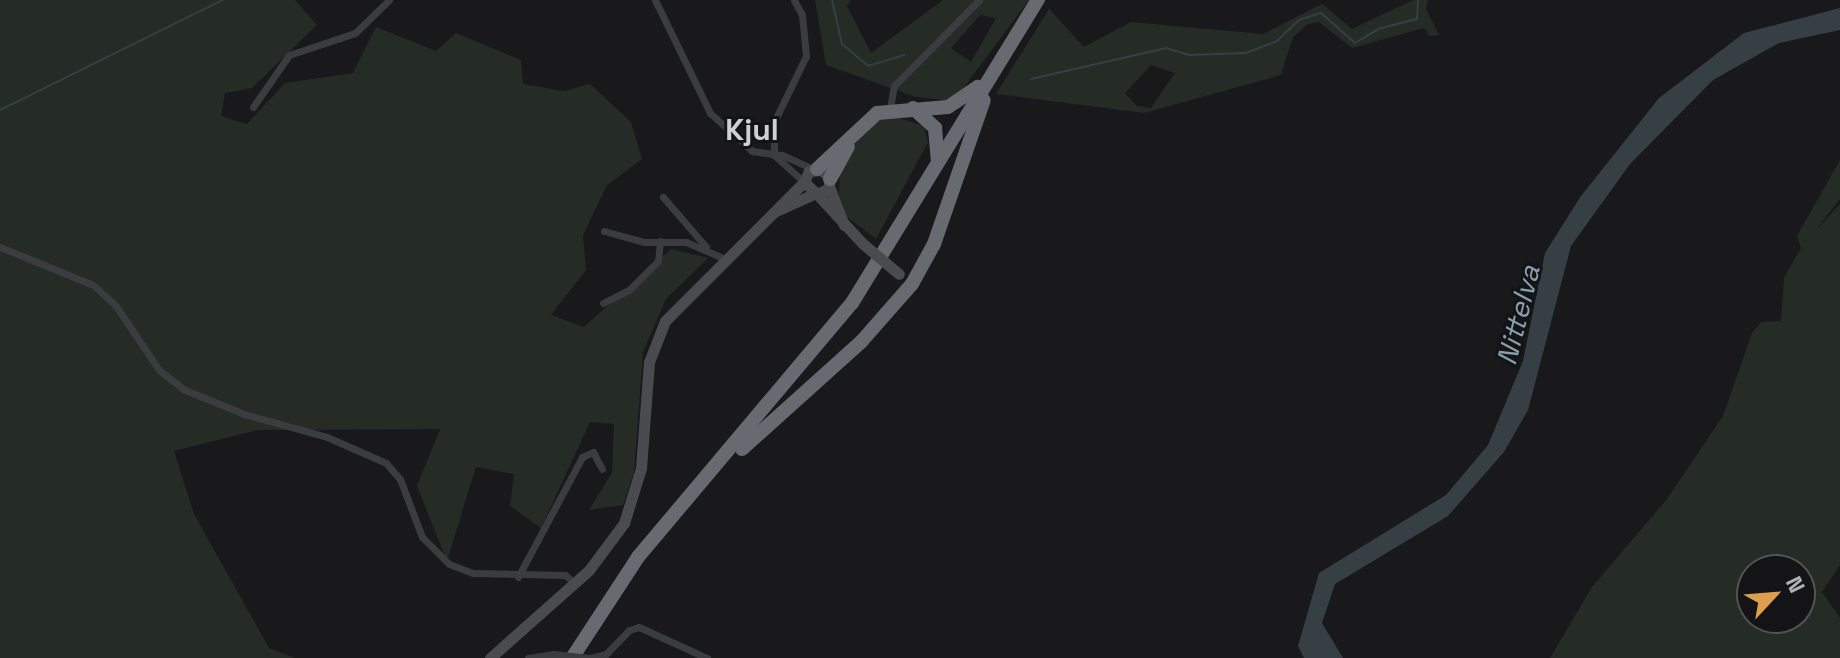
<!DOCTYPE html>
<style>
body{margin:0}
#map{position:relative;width:1840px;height:658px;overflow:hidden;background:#19191b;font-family:"Space Grotesk",sans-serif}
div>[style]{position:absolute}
.green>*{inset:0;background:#252c26}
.water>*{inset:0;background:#353f44}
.stream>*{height:2px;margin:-1px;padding:0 1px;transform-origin:1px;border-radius:1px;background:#353f44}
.street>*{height:7px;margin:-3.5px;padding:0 3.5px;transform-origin:3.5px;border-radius:3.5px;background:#3a3c3f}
.secondary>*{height:11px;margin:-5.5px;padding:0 5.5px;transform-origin:5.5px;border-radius:5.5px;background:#494b4f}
.highway>*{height:14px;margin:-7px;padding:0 7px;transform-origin:7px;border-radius:7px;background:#676a70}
.street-bridge>*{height:7px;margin:-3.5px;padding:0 3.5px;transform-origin:3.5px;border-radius:3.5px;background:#3a3c3f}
.secondary-bridge>*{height:11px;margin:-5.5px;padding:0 5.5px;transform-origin:5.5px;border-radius:5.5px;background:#494b4f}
span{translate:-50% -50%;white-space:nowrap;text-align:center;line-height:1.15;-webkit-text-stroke:6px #141416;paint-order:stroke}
.water-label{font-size:28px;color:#88a1af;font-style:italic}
.quarter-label{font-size:30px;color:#cdd0d5;font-weight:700}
.north{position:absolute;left:1736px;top:554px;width:80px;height:80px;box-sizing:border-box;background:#141416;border:2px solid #515357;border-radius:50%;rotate:64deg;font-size:22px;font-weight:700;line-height:32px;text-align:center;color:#adb2b9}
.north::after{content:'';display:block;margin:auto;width:28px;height:36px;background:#dd9f4f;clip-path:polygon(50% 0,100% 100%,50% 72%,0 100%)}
</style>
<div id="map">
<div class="green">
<div style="clip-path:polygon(0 0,295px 0,317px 25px,252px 88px,225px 93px,221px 116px,247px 124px,285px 83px,353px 73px,376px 27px,436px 51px,456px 33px,521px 60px,523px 84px,564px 91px,590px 84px,631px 122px,642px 159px,607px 185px,583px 235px,586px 270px,551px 315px,584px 327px,671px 249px,708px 258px,666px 299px,643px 352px,634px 472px,623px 505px,589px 510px,612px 473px,614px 424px,590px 422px,541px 528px,510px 506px,514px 474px,476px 467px,447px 561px,417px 486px,440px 429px,258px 430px,174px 451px,194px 514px,269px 648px,295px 658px,0 658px)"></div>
<div style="clip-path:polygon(evenodd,815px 0,851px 0,847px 6px,871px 53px,943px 0,1029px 0,962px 90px,945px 100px,916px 97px,826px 65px,815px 0,980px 15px,996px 18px,971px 62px,951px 48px,980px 15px)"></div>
<div style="clip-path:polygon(evenodd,1413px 0,1428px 0,1426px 9px,1439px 35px,1430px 36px,1424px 28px,1352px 48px,1319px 22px,1308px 24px,1293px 37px,1281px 75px,1144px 113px,996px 94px,1049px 9px,1084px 47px,1131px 22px,1263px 34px,1322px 4px,1352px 29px,1413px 0,1151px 65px,1175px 73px,1151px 108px,1137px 106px,1125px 93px,1151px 65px)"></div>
<div style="clip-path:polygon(889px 115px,924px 126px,928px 142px,876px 239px,847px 217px,839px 194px,840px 168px,867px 127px)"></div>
<div style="clip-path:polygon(evenodd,1840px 160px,1840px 199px,1815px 231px,1840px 204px,1840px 565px,1822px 592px,1840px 618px,1840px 658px,1550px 658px,1592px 587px,1667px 499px,1723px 416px,1752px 333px,1761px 322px,1781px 321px,1784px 278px,1801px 248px,1797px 236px,1840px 160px,1752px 570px,1800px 570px,1800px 618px,1752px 618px,1752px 570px)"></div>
</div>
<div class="water">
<div style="clip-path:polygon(1840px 8px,1840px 30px,1779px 43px,1713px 80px,1630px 164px,1571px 246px,1528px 410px,1504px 452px,1448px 516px,1335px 584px,1322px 623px,1343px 658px,1304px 658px,1298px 646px,1319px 573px,1446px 495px,1488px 445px,1523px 361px,1545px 253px,1581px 196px,1659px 98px,1744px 33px)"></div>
</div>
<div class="stream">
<div style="left:832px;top:0;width:45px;rotate:77.2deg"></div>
<div style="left:842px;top:44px;width:34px;rotate:40deg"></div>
<div style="left:868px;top:66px;width:38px;rotate:-17deg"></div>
<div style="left:1031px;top:79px;width:139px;rotate:-12.9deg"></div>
<div style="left:1166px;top:48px;width:24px;rotate:17deg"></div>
<div style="left:1189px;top:55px;width:57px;rotate:-2deg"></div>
<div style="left:1246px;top:53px;width:33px;rotate:-21deg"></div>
<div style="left:1277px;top:41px;width:30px;rotate:-44deg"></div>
<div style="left:1299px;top:20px;width:23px;rotate:-18deg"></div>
<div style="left:1321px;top:13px;width:45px;rotate:41.4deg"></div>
<div style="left:1355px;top:43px;width:27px;rotate:-31deg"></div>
<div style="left:1378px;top:29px;width:40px;rotate:-14.4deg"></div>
<div style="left:1417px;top:19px;width:19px;rotate:-87deg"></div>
<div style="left:0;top:110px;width:249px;rotate:-26.3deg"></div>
</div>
<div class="street">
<div style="left:655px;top:0;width:126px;rotate:64deg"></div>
<div style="left:710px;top:113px;width:57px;rotate:42.1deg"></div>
<div style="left:752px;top:151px;width:30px;rotate:8deg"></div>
<div style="left:782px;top:155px;width:34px;rotate:24deg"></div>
<div style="left:253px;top:107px;width:63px;rotate:-55.3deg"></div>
<div style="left:289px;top:55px;width:70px;rotate:-18.4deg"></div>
<div style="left:355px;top:33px;width:47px;rotate:-44.1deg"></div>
<div style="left:890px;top:108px;width:22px;rotate:-80deg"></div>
<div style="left:894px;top:86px;width:121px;rotate:-45.3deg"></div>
<div style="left:774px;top:155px;width:33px;rotate:-90deg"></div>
<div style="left:774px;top:122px;width:73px;rotate:-64.1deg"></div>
<div style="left:806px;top:56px;width:41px;rotate:-95.6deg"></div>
<div style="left:802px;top:15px;width:17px;rotate:-118deg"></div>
<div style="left:774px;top:155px;width:40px;rotate:42deg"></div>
<div style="left:663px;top:197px;width:66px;rotate:49.3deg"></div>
<div style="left:604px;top:231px;width:41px;rotate:15.4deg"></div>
<div style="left:644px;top:242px;width:42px"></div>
<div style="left:686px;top:242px;width:40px;rotate:23.4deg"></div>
<div style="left:0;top:247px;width:100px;rotate:22.2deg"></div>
<div style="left:93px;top:285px;width:31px;rotate:42deg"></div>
<div style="left:116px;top:306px;width:77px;rotate:56.1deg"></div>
<div style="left:159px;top:370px;width:33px;rotate:38deg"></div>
<div style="left:185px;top:390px;width:64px;rotate:22.1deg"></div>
<div style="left:244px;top:414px;width:86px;rotate:15.5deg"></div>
<div style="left:327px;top:437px;width:64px;rotate:23.8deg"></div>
<div style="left:386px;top:463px;width:21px;rotate:49deg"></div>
<div style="left:400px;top:479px;width:62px;rotate:69.2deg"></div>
<div style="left:422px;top:537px;width:38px;rotate:45deg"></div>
<div style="left:449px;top:564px;width:26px;rotate:21deg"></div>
<div style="left:473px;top:573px;width:92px;rotate:1.2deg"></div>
<div style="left:565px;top:575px;width:13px;rotate:39deg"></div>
<div style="left:603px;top:303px;width:29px;rotate:-27deg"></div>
<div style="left:629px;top:290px;width:41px;rotate:-45deg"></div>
<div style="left:658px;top:261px;width:20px;rotate:-84deg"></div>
<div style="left:518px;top:577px;width:136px;rotate:-61.9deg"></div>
<div style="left:582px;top:457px;width:12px;rotate:-24deg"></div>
<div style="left:593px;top:452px;width:19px;rotate:62deg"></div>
<div style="left:528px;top:658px;width:25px;rotate:-9deg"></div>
<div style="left:590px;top:658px;width:16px;rotate:-14deg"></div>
<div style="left:606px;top:654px;width:33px;rotate:-46deg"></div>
<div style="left:629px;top:630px;width:10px;rotate:-17deg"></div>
<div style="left:639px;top:627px;width:75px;rotate:24.5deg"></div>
</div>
<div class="secondary">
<div style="left:829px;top:186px;width:42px;rotate:69deg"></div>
<div style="left:817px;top:194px;width:67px;rotate:47.4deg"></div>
<div style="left:776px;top:211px;width:42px;rotate:-24.1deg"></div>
<div style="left:490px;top:658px;width:132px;rotate:-41.6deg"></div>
<div style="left:589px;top:570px;width:59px;rotate:-53.3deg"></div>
<div style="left:624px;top:523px;width:58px;rotate:-72.8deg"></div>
<div style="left:641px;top:468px;width:106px;rotate:-85.7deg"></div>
<div style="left:649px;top:362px;width:44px;rotate:-68.7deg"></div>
<div style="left:665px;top:321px;width:197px;rotate:-45deg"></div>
<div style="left:804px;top:182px;width:12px;rotate:-66deg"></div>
<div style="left:809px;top:171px;width:13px;rotate:-4deg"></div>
<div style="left:822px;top:170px;width:12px;rotate:48deg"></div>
<div style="left:830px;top:179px;width:10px;rotate:101deg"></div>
<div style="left:828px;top:189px;width:12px;rotate:156deg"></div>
<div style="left:817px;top:194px;width:18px;rotate:-137deg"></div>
</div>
<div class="highway">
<div style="left:913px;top:108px;width:30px;rotate:42deg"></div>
<div style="left:935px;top:128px;width:32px;rotate:85deg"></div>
<div style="left:817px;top:169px;width:82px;rotate:-43deg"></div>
<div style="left:877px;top:113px;width:71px;rotate:-4.8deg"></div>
<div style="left:948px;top:107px;width:36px;rotate:-34deg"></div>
<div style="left:830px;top:179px;width:37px;rotate:-61deg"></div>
<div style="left:742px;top:449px;width:160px;rotate:-42deg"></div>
<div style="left:861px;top:342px;width:77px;rotate:-48.7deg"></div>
<div style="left:912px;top:284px;width:46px;rotate:-61.2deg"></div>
<div style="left:934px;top:244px;width:152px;rotate:-70.9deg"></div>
<div style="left:572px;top:658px;width:121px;rotate:-56.8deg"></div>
<div style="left:638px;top:557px;width:332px;rotate:-49.9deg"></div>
<div style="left:852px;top:303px;width:356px;rotate:-58.5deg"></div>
</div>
<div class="street-bridge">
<div style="left:553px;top:654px;width:37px;rotate:6deg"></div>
</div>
<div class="secondary-bridge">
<div style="left:862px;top:243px;width:48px;rotate:40deg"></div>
</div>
<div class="water-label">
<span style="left:1518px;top:315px;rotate:-76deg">Nittelva</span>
</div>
<div class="quarter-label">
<span style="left:752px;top:130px">Kjul</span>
</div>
<div class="north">N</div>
</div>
